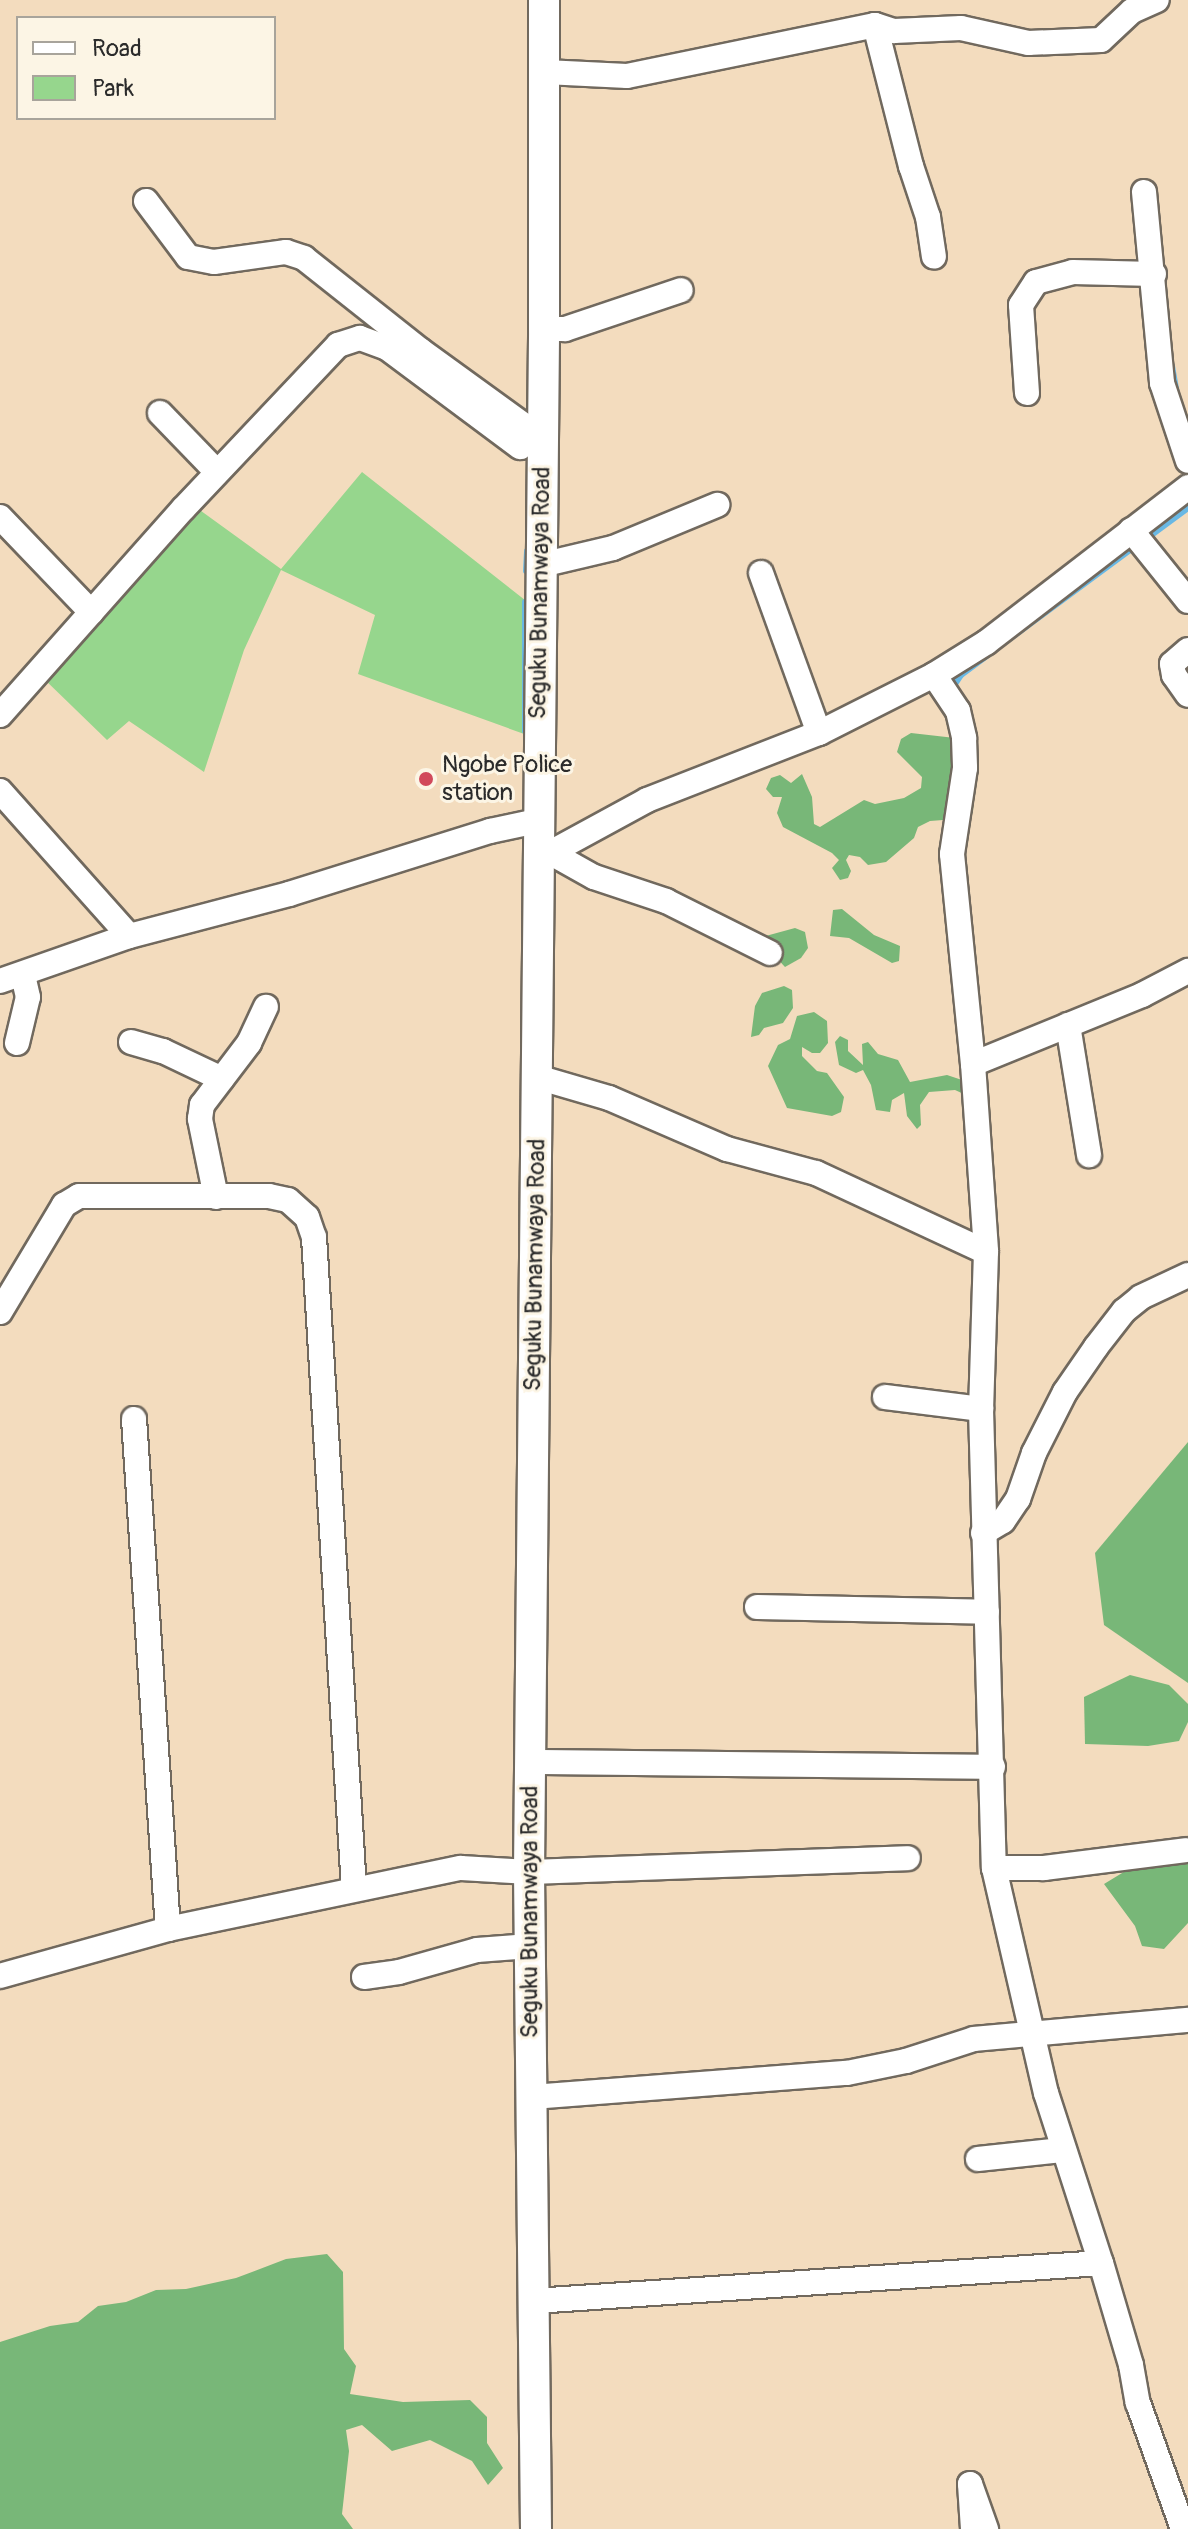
<!DOCTYPE html>
<style>
body{margin:0}
#map{position:relative;width:1188px;height:2529px;overflow:hidden;background:#f3dcbe;font-family:Pangolin,sans-serif}
div>[style]{position:absolute}
.green>*{inset:0;background:#96d68d}
.forest>*{inset:0;background:#78b778}
.stream>*{height:6px;margin:-3px;padding:0 3px;transform-origin:3px;border-radius:3px;background:#69b8e4}
.roads{filter:drop-shadow(2px 0 #71695e) drop-shadow(-2px 0 #71695e) drop-shadow(0 2px #71695e) drop-shadow(0 -2px #71695e)}
.minor>*{height:24px;margin:-12px;padding:0 12px;transform-origin:12px;border-radius:12px;background:#fff}
.major>*{height:30px;margin:-15px;padding:0 15px;transform-origin:15px;border-radius:15px;background:#fff}
.dots>*{width:22px;height:22px;translate:-50% -50%;box-sizing:border-box;border:4px solid #fcf5e5;border-radius:50%}
span{translate:-50% -50%;white-space:nowrap;text-align:center;line-height:1.15;-webkit-text-stroke:6px #fcf5e5;paint-order:stroke}
.street-label{font-size:24px;color:#2b2b2b}
.poi-label{font-size:24px;color:#2b2b2b}
.left{translate:0 -50%;text-align:left}
.legend{position:absolute;left:16px;top:16px;width:260px;height:104px;box-sizing:border-box;background:#fcf5e5;border:2px solid #a8a49b;margin:0;padding:10px 14px;list-style:none;font-size:24px;color:#2b2b2b}
.legend li{display:flex;align-items:center;gap:16px;height:40px}
.legend b{width:40px;border:2px solid #a8a49b}
</style>
<div id="map">
<div class="green">
<div style="clip-path:polygon(362px 472px,530px 604px,527px 735px,358px 674px,375px 615px,281px 570px,244px 650px,204px 772px,129px 721px,107px 740px,41px 676px,197px 508px,281px 569px)"></div>
</div>
<div class="forest">
<div style="clip-path:polygon(911px 733px,955px 738px,974px 794px,973px 812px,969px 818px,930px 821px,918px 827px,914px 838px,886px 862px,868px 865px,860px 857px,849px 855px,846px 860px,851px 871px,848px 878px,840px 880px,832px 868px,839px 860px,832px 853px,783px 827px,777px 813px,782px 797px,773px 797px,766px 789px,771px 778px,780px 775px,791px 783px,802px 774px,812px 797px,814px 824px,820px 827px,864px 800px,875px 804px,904px 798px,921px 788px,922px 777px,897px 752px,901px 739px)"></div>
<div style="clip-path:polygon(842px 909px,874px 935px,900px 946px,899px 961px,892px 963px,849px 938px,830px 936px,833px 910px)"></div>
<div style="clip-path:polygon(795px 928px,805px 932px,808px 948px,801px 958px,785px 967px,758px 938px)"></div>
<div style="clip-path:polygon(784px 986px,792px 990px,793px 1008px,783px 1023px,764px 1028px,759px 1035px,751px 1037px,755px 1006px,762px 993px)"></div>
<div style="clip-path:polygon(814px 1012px,827px 1021px,828px 1043px,820px 1053px,812px 1053px,802px 1047px,802px 1056px,817px 1071px,827px 1073px,844px 1097px,841px 1112px,832px 1116px,787px 1108px,768px 1066px,778px 1045px,790px 1039px,797px 1016px)"></div>
<div style="clip-path:polygon(840px 1036px,848px 1040px,848px 1051px,863px 1065px,862px 1044px,868px 1042px,878px 1054px,898px 1060px,910px 1082px,947px 1075px,965px 1081px,966px 1095px,955px 1090px,929px 1092px,920px 1105px,921px 1125px,917px 1129px,907px 1116px,904px 1093px,892px 1100px,890px 1112px,876px 1110px,871px 1085px,863px 1070px,856px 1073px,839px 1065px,835px 1042px)"></div>
<div style="clip-path:polygon(1188px 1442px,1188px 1683px,1104px 1625px,1095px 1553px)"></div>
<div style="clip-path:polygon(1130px 1675px,1169px 1685px,1188px 1704px,1188px 1722px,1179px 1741px,1148px 1746px,1085px 1744px,1084px 1697px)"></div>
<div style="clip-path:polygon(1170px 1857px,1188px 1863px,1188px 1923px,1164px 1949px,1142px 1946px,1135px 1926px,1104px 1884px,1132px 1867px)"></div>
<div style="clip-path:polygon(327px 2254px,343px 2272px,344px 2349px,356px 2366px,350px 2394px,403px 2402px,470px 2400px,487px 2417px,487px 2443px,503px 2468px,488px 2485px,472px 2461px,430px 2440px,392px 2451px,362px 2425px,346px 2430px,349px 2451px,342px 2514px,353px 2529px,0 2529px,0 2342px,50px 2326px,78px 2322px,98px 2306px,126px 2302px,156px 2290px,186px 2289px,236px 2278px,286px 2259px)"></div>
</div>
<div class="stream">
<div style="left:1172px;top:366px;width:28px;rotate:80deg"></div>
<div style="left:1150px;top:536px;width:47px;rotate:-36.4deg"></div>
<div style="left:526px;top:571px;width:20px;rotate:-87deg"></div>
<div style="left:525px;top:602px;width:129px;rotate:90deg"></div>
<div style="left:955px;top:684px;width:11px;rotate:-56deg"></div>
<div style="left:961px;top:675px;width:219px;rotate:-36.5deg"></div>
</div>
<div class="roads">
<div class="minor">
<div style="left:875px;top:25px;width:146px;rotate:75.7deg"></div>
<div style="left:911px;top:166px;width:54px;rotate:71.6deg"></div>
<div style="left:928px;top:217px;width:40px;rotate:81.5deg"></div>
<div style="left:545px;top:72px;width:82px;rotate:2.8deg"></div>
<div style="left:627px;top:76px;width:253px;rotate:-11.6deg"></div>
<div style="left:875px;top:25px;width:20px;rotate:18deg"></div>
<div style="left:894px;top:31px;width:67px;rotate:-2.6deg"></div>
<div style="left:961px;top:28px;width:69px;rotate:12.6deg"></div>
<div style="left:1028px;top:43px;width:73px;rotate:-2.4deg"></div>
<div style="left:1101px;top:40px;width:42px;rotate:-43.1deg"></div>
<div style="left:1132px;top:11px;width:27px;rotate:-24deg"></div>
<div style="left:1144px;top:192px;width:192px;rotate:84.6deg"></div>
<div style="left:1162px;top:383px;width:82px;rotate:71.6deg"></div>
<div style="left:146px;top:201px;width:70px;rotate:53.1deg"></div>
<div style="left:188px;top:257px;width:26px;rotate:11deg"></div>
<div style="left:214px;top:262px;width:73px;rotate:-7.9deg"></div>
<div style="left:286px;top:252px;width:19px;rotate:18deg"></div>
<div style="left:304px;top:258px;width:148px;rotate:38.4deg"></div>
<div style="left:420px;top:350px;width:152px;rotate:35.9deg"></div>
<div style="left:544px;top:329px;width:21px"></div>
<div style="left:565px;top:329px;width:122px;rotate:-18.6deg"></div>
<div style="left:1027px;top:393px;width:88px;rotate:-93.9deg"></div>
<div style="left:1021px;top:305px;width:27px;rotate:-57deg"></div>
<div style="left:1036px;top:282px;width:38px;rotate:-15deg"></div>
<div style="left:1073px;top:272px;width:81px;rotate:1.4deg"></div>
<div style="left:160px;top:413px;width:82px;rotate:46deg"></div>
<div style="left:0;top:517px;width:132px;rotate:46.2deg"></div>
<div style="left:1131px;top:530px;width:91px;rotate:51.2deg"></div>
<div style="left:541px;top:565px;width:74px;rotate:-13.3deg"></div>
<div style="left:613px;top:548px;width:113px;rotate:-22.5deg"></div>
<div style="left:761px;top:573px;width:170px;rotate:70.1deg"></div>
<div style="left:1188px;top:650px;width:21px;rotate:139deg"></div>
<div style="left:1172px;top:664px;width:11px;rotate:80deg"></div>
<div style="left:1174px;top:675px;width:24px;rotate:55deg"></div>
<div style="left:934px;top:675px;width:43px;rotate:56.3deg"></div>
<div style="left:958px;top:711px;width:28px;rotate:77deg"></div>
<div style="left:964px;top:738px;width:30px;rotate:88deg"></div>
<div style="left:965px;top:768px;width:87px;rotate:98.6deg"></div>
<div style="left:952px;top:854px;width:211px;rotate:84.3deg"></div>
<div style="left:973px;top:1064px;width:188px;rotate:86deg"></div>
<div style="left:986px;top:1252px;width:157px;rotate:91.8deg"></div>
<div style="left:981px;top:1409px;width:459px;rotate:88.4deg"></div>
<div style="left:994px;top:1868px;width:231px;rotate:77deg"></div>
<div style="left:1046px;top:2093px;width:179px;rotate:72.1deg"></div>
<div style="left:1101px;top:2263px;width:106px;rotate:73.6deg"></div>
<div style="left:1131px;top:2365px;width:39px;rotate:80deg"></div>
<div style="left:1138px;top:2403px;width:134px;rotate:70.3deg"></div>
<div style="left:0;top:715px;width:276px;rotate:-48.4deg"></div>
<div style="left:183px;top:509px;width:226px;rotate:-46.6deg"></div>
<div style="left:338px;top:345px;width:23px;rotate:-18deg"></div>
<div style="left:360px;top:338px;width:29px;rotate:20deg"></div>
<div style="left:387px;top:348px;width:166px;rotate:36.7deg"></div>
<div style="left:0;top:791px;width:194px;rotate:48.3deg"></div>
<div style="left:551px;top:853px;width:49px;rotate:29.2deg"></div>
<div style="left:594px;top:877px;width:76px;rotate:18.4deg"></div>
<div style="left:666px;top:901px;width:116px;rotate:26.6deg"></div>
<div style="left:537px;top:860px;width:125px;rotate:-28.6deg"></div>
<div style="left:647px;top:800px;width:185px;rotate:-21.3deg"></div>
<div style="left:819px;top:733px;width:129px;rotate:-26.8deg"></div>
<div style="left:934px;top:675px;width:62px;rotate:-31.9deg"></div>
<div style="left:987px;top:642px;width:254px;rotate:-37.6deg"></div>
<div style="left:0;top:981px;width:137px;rotate:-19.2deg"></div>
<div style="left:129px;top:936px;width:165px;rotate:-14.7deg"></div>
<div style="left:289px;top:894px;width:211px;rotate:-17.4deg"></div>
<div style="left:490px;top:831px;width:48px;rotate:-12deg"></div>
<div style="left:1068px;top:1025px;width:132px;rotate:80.8deg"></div>
<div style="left:131px;top:1042px;width:33px;rotate:16deg"></div>
<div style="left:163px;top:1051px;width:65px;rotate:25.4deg"></div>
<div style="left:17px;top:1043px;width:47px;rotate:-76.6deg"></div>
<div style="left:28px;top:997px;width:22px;rotate:-103deg"></div>
<div style="left:973px;top:1064px;width:183px;rotate:-22.2deg"></div>
<div style="left:1142px;top:995px;width:52px;rotate:-27.6deg"></div>
<div style="left:537px;top:1077px;width:75px;rotate:16.3deg"></div>
<div style="left:609px;top:1098px;width:129px;rotate:23.4deg"></div>
<div style="left:727px;top:1149px;width:92px;rotate:15.1deg"></div>
<div style="left:816px;top:1173px;width:187px;rotate:24.9deg"></div>
<div style="left:216px;top:1197px;width:80px;rotate:-101.6deg"></div>
<div style="left:200px;top:1119px;width:14px;rotate:-82deg"></div>
<div style="left:202px;top:1105px;width:78px;rotate:-52.8deg"></div>
<div style="left:249px;top:1043px;width:40px;rotate:-65deg"></div>
<div style="left:0;top:1312px;width:125px;rotate:-59.1deg"></div>
<div style="left:64px;top:1205px;width:17px;rotate:-31deg"></div>
<div style="left:79px;top:1196px;width:190px"></div>
<div style="left:269px;top:1196px;width:19px;rotate:12deg"></div>
<div style="left:288px;top:1200px;width:25px;rotate:42deg"></div>
<div style="left:307px;top:1217px;width:21px;rotate:71deg"></div>
<div style="left:314px;top:1237px;width:653px;rotate:86.49deg"></div>
<div style="left:885px;top:1397px;width:97px;rotate:7.1deg"></div>
<div style="left:134px;top:1419px;width:511px;rotate:86.19deg"></div>
<div style="left:983px;top:1533px;width:23px;rotate:-31deg"></div>
<div style="left:1003px;top:1521px;width:27px;rotate:-56deg"></div>
<div style="left:1018px;top:1499px;width:49px;rotate:-70.8deg"></div>
<div style="left:1034px;top:1453px;width:68px;rotate:-63.1deg"></div>
<div style="left:1065px;top:1392px;width:55px;rotate:-55.4deg"></div>
<div style="left:1096px;top:1347px;width:46px;rotate:-52.1deg"></div>
<div style="left:1124px;top:1311px;width:22px;rotate:-39deg"></div>
<div style="left:1141px;top:1297px;width:52px;rotate:-25.1deg"></div>
<div style="left:757px;top:1607px;width:230px;rotate:1.2deg"></div>
<div style="left:530px;top:1762px;width:463px;rotate:0.6deg"></div>
<div style="left:994px;top:1868px;width:50px"></div>
<div style="left:1044px;top:1868px;width:143px;rotate:-7.2deg"></div>
<div style="left:0;top:1976px;width:174px;rotate:-15.6deg"></div>
<div style="left:168px;top:1929px;width:299px;rotate:-11.8deg"></div>
<div style="left:461px;top:1868px;width:68px;rotate:3.4deg"></div>
<div style="left:529px;top:1872px;width:379px;rotate:-2.1deg"></div>
<div style="left:364px;top:1977px;width:35px;rotate:-8deg"></div>
<div style="left:399px;top:1972px;width:81px;rotate:-15.8deg"></div>
<div style="left:477px;top:1950px;width:53px;rotate:-4.3deg"></div>
<div style="left:532px;top:2097px;width:316px;rotate:-4.4deg"></div>
<div style="left:847px;top:2073px;width:60px;rotate:-11.5deg"></div>
<div style="left:906px;top:2061px;width:71px;rotate:-17.9deg"></div>
<div style="left:974px;top:2039px;width:215px;rotate:-5.1deg"></div>
<div style="left:978px;top:2159px;width:84px;rotate:-6.1deg"></div>
<div style="left:534px;top:2301px;width:568px;rotate:-3.83deg"></div>
<div style="left:973px;top:2529px;width:45px;rotate:-93.8deg"></div>
<div style="left:970px;top:2484px;width:48px;rotate:70.4deg"></div>
</div>
<div class="major">
<div style="left:536px;top:2529px;width:657px;rotate:-90.61deg"></div>
<div style="left:529px;top:1872px;width:1543px;rotate:-89.44deg"></div>
<div style="left:544px;top:329px;width:329px;rotate:-90deg"></div>
</div>
</div>
<div class="dots">
<div style="left:426px;top:779px;background:#d1495b"></div>
</div>
<div class="street-label">
<span style="left:540px;top:593px;rotate:-89deg">Seguku Bunamwaya Road</span>
<span style="left:535px;top:1265px;rotate:-89deg">Seguku Bunamwaya Road</span>
<span style="left:530px;top:1912px;rotate:-90deg">Seguku Bunamwaya Road</span>
</div>
<div class="poi-label">
<span class="left" style="left:442px;top:779px">Ngobe Police<br>station</span>
</div>
<ul class="legend">
<li><b style="height:10px;background:#fff"></b>Road</li>
<li><b style="height:22px;background:#96d68d"></b>Park</li>
</ul>
</div>
